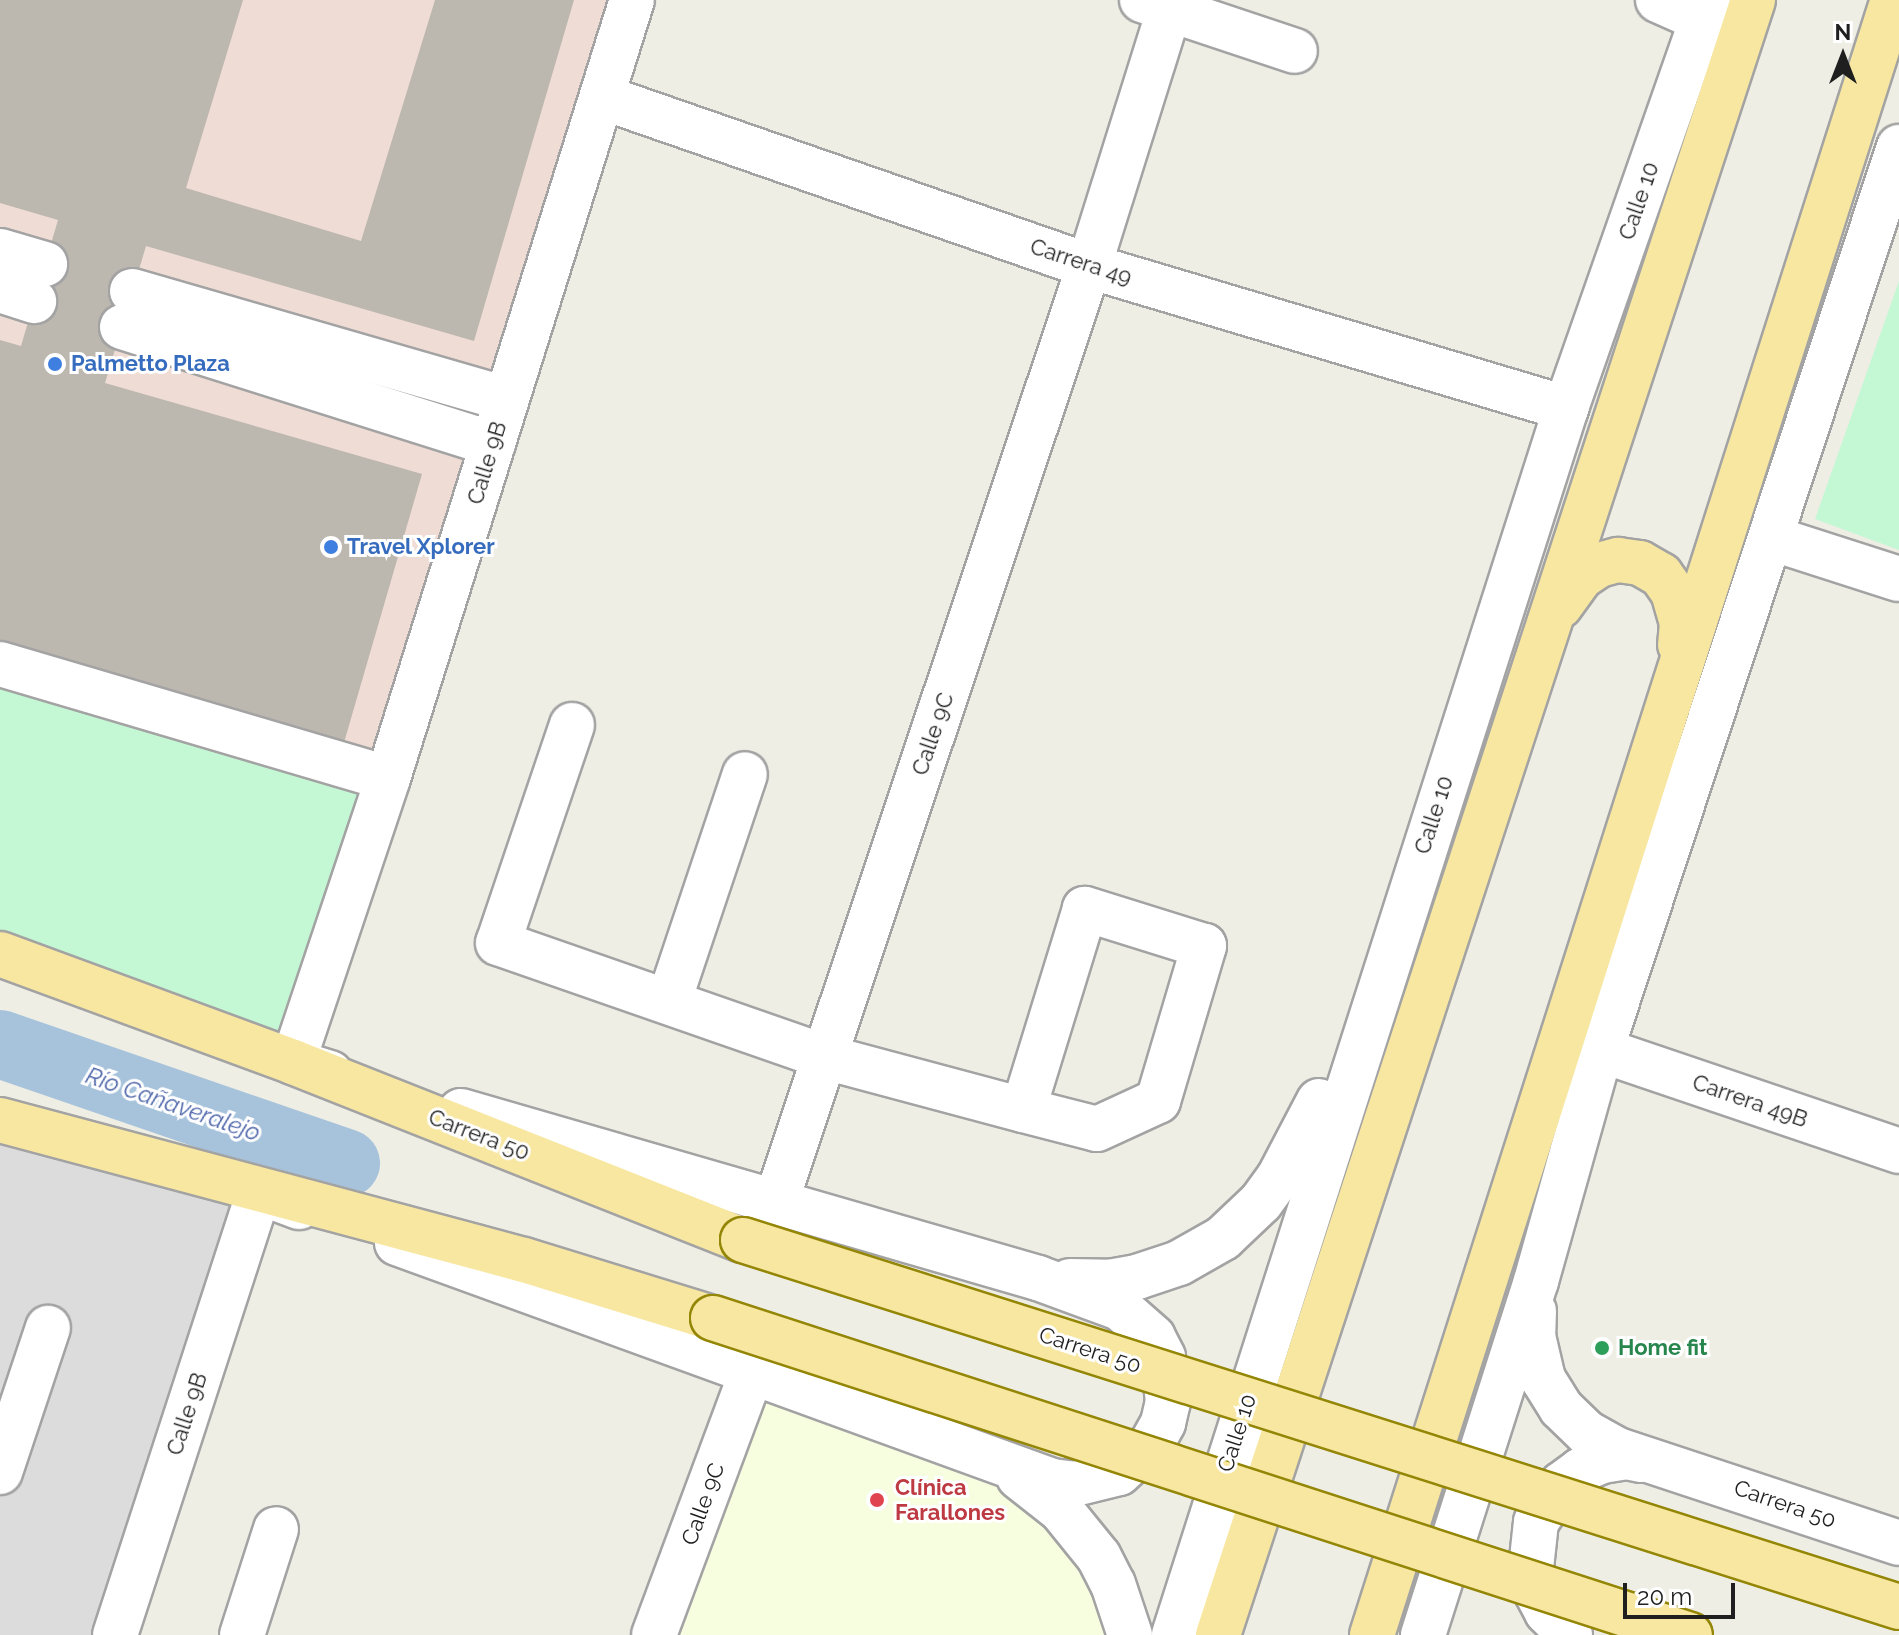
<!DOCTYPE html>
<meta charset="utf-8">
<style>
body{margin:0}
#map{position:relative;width:1899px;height:1635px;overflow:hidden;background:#efeee5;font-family:Raleway,sans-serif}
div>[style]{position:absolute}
.residential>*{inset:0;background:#dddcdc}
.commercial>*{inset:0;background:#efdcd5}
.education>*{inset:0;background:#f7fee0}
.park>*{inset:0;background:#c4f7d4}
.river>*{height:68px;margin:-34px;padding:0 34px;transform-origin:34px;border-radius:34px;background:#a7c3db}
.building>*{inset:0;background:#bcb7af}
.roads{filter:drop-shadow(2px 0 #a3a3a3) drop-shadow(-2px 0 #a3a3a3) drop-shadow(0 2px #a3a3a3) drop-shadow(0 -2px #a3a3a3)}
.minor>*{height:44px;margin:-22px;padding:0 22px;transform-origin:22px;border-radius:22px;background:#fff}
.major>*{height:44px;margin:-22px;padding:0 22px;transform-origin:22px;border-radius:22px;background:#f8e7a1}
.bridges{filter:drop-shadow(2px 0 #948606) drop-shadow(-2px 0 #948606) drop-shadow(0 2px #948606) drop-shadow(0 -2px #948606)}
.major-bridge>*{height:44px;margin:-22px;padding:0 22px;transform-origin:22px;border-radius:22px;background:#f8e7a1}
.dots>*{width:22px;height:22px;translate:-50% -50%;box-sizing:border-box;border:4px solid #fff;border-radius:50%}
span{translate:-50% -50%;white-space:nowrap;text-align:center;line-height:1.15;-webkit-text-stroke:6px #fff;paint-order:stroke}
.street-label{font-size:22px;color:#1f1f1f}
.shop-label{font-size:22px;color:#366cbe;font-weight:700}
.left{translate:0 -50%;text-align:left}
.leisure-label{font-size:22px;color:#27864d;font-weight:700}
.health-label{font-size:22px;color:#be3a42;font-weight:700}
.water-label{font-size:24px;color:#4f67ab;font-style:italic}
.north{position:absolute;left:1803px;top:16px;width:80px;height:80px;-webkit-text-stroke:6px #fff;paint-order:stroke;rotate:0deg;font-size:22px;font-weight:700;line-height:32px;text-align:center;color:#1f1f1f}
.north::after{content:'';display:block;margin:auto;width:28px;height:36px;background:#1f1f1f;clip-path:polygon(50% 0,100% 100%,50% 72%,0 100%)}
.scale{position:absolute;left:1623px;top:1583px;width:112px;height:36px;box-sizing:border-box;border:4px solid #1f1f1f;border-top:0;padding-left:10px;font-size:24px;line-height:28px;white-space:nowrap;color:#1f1f1f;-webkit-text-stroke:6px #fff;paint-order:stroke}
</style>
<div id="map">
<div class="residential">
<div style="clip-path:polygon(0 1120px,259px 1192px,115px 1635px,0 1635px)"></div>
</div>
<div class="commercial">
<div style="clip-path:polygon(0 0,632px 0,388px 778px,0 664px)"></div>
</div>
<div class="education">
<div style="clip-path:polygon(751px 1374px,1013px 1473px,1130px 1635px,654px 1635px)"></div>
</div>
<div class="park">
<div style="clip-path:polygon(1899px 281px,1899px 550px,1815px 519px)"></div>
<div style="clip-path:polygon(0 664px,388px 778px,293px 1062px,0 954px)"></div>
</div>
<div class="river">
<div style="left:0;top:1044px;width:366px;rotate:19deg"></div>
</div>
<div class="building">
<div style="clip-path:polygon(0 0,243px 0,186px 188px,361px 241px,435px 0,574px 0,474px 341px,146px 246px,105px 383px,422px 474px,343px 746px,0 647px,0 340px,21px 346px,58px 220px,0 203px)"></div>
</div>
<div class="roads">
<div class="minor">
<div style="left:1142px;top:0;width:161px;rotate:18.4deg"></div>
<div style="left:1658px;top:0;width:49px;rotate:24deg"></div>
<div style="left:602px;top:97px;width:515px;rotate:19.14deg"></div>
<div style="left:1089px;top:266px;width:498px;rotate:16.6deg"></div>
<div style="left:0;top:251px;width:47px;rotate:16.1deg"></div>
<div style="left:0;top:290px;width:36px;rotate:18deg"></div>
<div style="left:132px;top:291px;width:390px;rotate:16.1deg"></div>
<div style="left:122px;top:327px;width:389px;rotate:17.5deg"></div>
<div style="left:1771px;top:538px;width:134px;rotate:17.8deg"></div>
<div style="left:0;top:664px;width:404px;rotate:16.4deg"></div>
<div style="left:572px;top:725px;width:230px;rotate:108.7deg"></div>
<div style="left:498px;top:943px;width:346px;rotate:19.2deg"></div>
<div style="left:825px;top:1057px;width:205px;rotate:15deg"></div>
<div style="left:1023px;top:1110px;width:76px;rotate:14.4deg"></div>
<div style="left:1097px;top:1129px;width:67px;rotate:-24.7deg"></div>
<div style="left:1158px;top:1101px;width:162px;rotate:-73.5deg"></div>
<div style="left:1204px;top:946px;width:125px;rotate:-162.7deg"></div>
<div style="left:1085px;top:909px;width:210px;rotate:107.1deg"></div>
<div style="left:669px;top:1001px;width:239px;rotate:-71.5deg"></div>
<div style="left:1601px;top:1050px;width:315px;rotate:18.7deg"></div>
<div style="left:330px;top:1073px;width:39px;rotate:-163deg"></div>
<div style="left:293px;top:1062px;width:299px;rotate:-71.5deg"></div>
<div style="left:388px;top:778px;width:815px;rotate:-72.59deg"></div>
<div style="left:776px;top:1202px;width:987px;rotate:-71.51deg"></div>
<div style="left:1089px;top:266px;width:268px;rotate:-72.6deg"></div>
<div style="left:397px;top:1243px;width:697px;rotate:19.97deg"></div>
<div style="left:1052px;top:1481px;width:23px;rotate:7deg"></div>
<div style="left:1075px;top:1484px;width:45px;rotate:-14deg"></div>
<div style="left:1119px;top:1473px;width:45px;rotate:-42.3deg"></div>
<div style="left:1152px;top:1443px;width:23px;rotate:-61deg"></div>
<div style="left:1163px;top:1423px;width:22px;rotate:-77deg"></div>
<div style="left:1168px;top:1402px;width:45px;rotate:-96.3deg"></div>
<div style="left:1163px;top:1357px;width:22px;rotate:-117deg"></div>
<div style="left:1153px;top:1337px;width:44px;rotate:-138.7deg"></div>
<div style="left:1120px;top:1308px;width:87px;rotate:-159.9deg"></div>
<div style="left:1038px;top:1278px;width:601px;rotate:-163.86deg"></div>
<div style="left:1070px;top:1281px;width:39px;rotate:1deg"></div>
<div style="left:1109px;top:1282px;width:28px;rotate:-10deg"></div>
<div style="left:1137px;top:1277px;width:44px;rotate:-18.4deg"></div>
<div style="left:1179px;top:1263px;width:51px;rotate:-29.6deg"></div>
<div style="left:1223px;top:1238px;width:52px;rotate:-43.5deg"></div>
<div style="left:1261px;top:1202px;width:29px;rotate:-54deg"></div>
<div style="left:1278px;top:1179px;width:88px;rotate:-62.3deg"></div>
<div style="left:1534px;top:1311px;width:25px;rotate:92deg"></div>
<div style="left:1533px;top:1336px;width:44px;rotate:76.9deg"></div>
<div style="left:1543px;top:1379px;width:34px;rotate:58deg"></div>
<div style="left:1561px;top:1408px;width:36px;rotate:44deg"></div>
<div style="left:1587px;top:1433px;width:35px;rotate:29deg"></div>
<div style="left:1618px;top:1450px;width:296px;rotate:18.3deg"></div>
<div style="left:0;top:1472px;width:152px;rotate:-71.6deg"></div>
<div style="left:1019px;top:1477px;width:53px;rotate:38.2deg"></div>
<div style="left:1061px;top:1510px;width:60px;rotate:51deg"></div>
<div style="left:1099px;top:1557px;width:30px;rotate:63deg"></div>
<div style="left:1113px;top:1584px;width:54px;rotate:71.6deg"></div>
<div style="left:115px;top:1635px;width:466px;rotate:-72deg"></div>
<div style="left:259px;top:1192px;width:43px;rotate:20.6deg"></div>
<div style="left:242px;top:1635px;width:111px;rotate:-72.2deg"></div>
<div style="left:654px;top:1635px;width:278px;rotate:-69.6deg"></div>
<div style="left:1174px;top:1635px;width:1288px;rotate:-72.28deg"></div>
<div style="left:1566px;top:408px;width:432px;rotate:-70.7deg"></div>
<div style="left:1423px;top:1635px;width:372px;rotate:-72.3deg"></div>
<div style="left:1536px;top:1281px;width:240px;rotate:-74.3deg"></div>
<div style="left:1601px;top:1050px;width:951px;rotate:-71.74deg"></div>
<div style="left:1570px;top:1635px;width:33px;rotate:-135deg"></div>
<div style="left:1547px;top:1612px;width:24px;rotate:-118deg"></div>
<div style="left:1536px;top:1591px;width:24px;rotate:-102deg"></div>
<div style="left:1531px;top:1568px;width:46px;rotate:-83.8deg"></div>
<div style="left:1536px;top:1522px;width:46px;rotate:-55.6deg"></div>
<div style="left:1562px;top:1484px;width:24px;rotate:-36deg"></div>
<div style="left:1581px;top:1470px;width:23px;rotate:-23deg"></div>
<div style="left:1602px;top:1461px;width:24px;rotate:-9deg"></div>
<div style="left:1626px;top:1457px;width:16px;rotate:11deg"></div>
</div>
<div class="major">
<div style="left:1560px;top:606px;width:36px;rotate:-54deg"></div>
<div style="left:1581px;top:577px;width:22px;rotate:-34deg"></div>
<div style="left:1599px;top:565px;width:20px;rotate:-15deg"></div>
<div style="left:1618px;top:560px;width:22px;rotate:8deg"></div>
<div style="left:1640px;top:563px;width:24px;rotate:30deg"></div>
<div style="left:1661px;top:575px;width:21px;rotate:55deg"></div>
<div style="left:1673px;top:592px;width:32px;rotate:74deg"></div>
<div style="left:1682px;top:623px;width:22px;rotate:95deg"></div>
<div style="left:0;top:954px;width:312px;rotate:20.2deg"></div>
<div style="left:293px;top:1062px;width:484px;rotate:21.6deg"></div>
<div style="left:0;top:1120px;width:542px;rotate:14.96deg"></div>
<div style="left:524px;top:1260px;width:198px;rotate:17.1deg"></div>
<div style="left:1218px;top:1635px;width:1720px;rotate:-71.88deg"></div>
<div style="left:1372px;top:1635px;width:1716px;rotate:-72.33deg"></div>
</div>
</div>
<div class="bridges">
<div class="major-bridge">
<div style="left:743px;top:1240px;width:1213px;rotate:17.61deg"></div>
<div style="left:713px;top:1318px;width:1027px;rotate:17.98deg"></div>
</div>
</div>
<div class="dots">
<div style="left:55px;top:364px;background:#3f7fe0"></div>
<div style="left:331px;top:547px;background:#3f7fe0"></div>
<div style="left:1602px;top:1348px;background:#2e9e5b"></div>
<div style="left:877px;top:1500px;background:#e0444e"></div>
</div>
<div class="street-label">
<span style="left:1639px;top:201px;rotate:-71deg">Calle 10</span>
<span style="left:1081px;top:262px;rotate:18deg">Carrera 49</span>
<span style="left:487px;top:463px;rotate:-73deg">Calle 9B</span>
<span style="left:933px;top:734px;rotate:-71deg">Calle 9C</span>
<span style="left:1434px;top:815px;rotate:-72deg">Calle 10</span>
<span style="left:1750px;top:1101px;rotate:19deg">Carrera 49B</span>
<span style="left:479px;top:1135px;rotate:21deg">Carrera 50</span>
<span style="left:1090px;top:1350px;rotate:18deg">Carrera 50</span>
<span style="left:187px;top:1414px;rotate:-72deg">Calle 9B</span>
<span style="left:1237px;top:1433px;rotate:-72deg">Calle 10</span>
<span style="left:703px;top:1504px;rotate:-70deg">Calle 9C</span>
<span style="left:1785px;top:1504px;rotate:19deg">Carrera 50</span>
</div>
<div class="shop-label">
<span class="left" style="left:71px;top:364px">Palmetto Plaza</span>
<span class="left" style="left:347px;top:547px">Travel Xplorer</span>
</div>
<div class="leisure-label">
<span class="left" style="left:1618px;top:1348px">Home fit</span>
</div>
<div class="health-label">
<span class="left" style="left:895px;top:1500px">Clínica<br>Farallones</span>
</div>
<div class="water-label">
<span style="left:173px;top:1104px;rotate:19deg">Río Cañaveralejo</span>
</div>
<div class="north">N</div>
<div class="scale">20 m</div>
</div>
